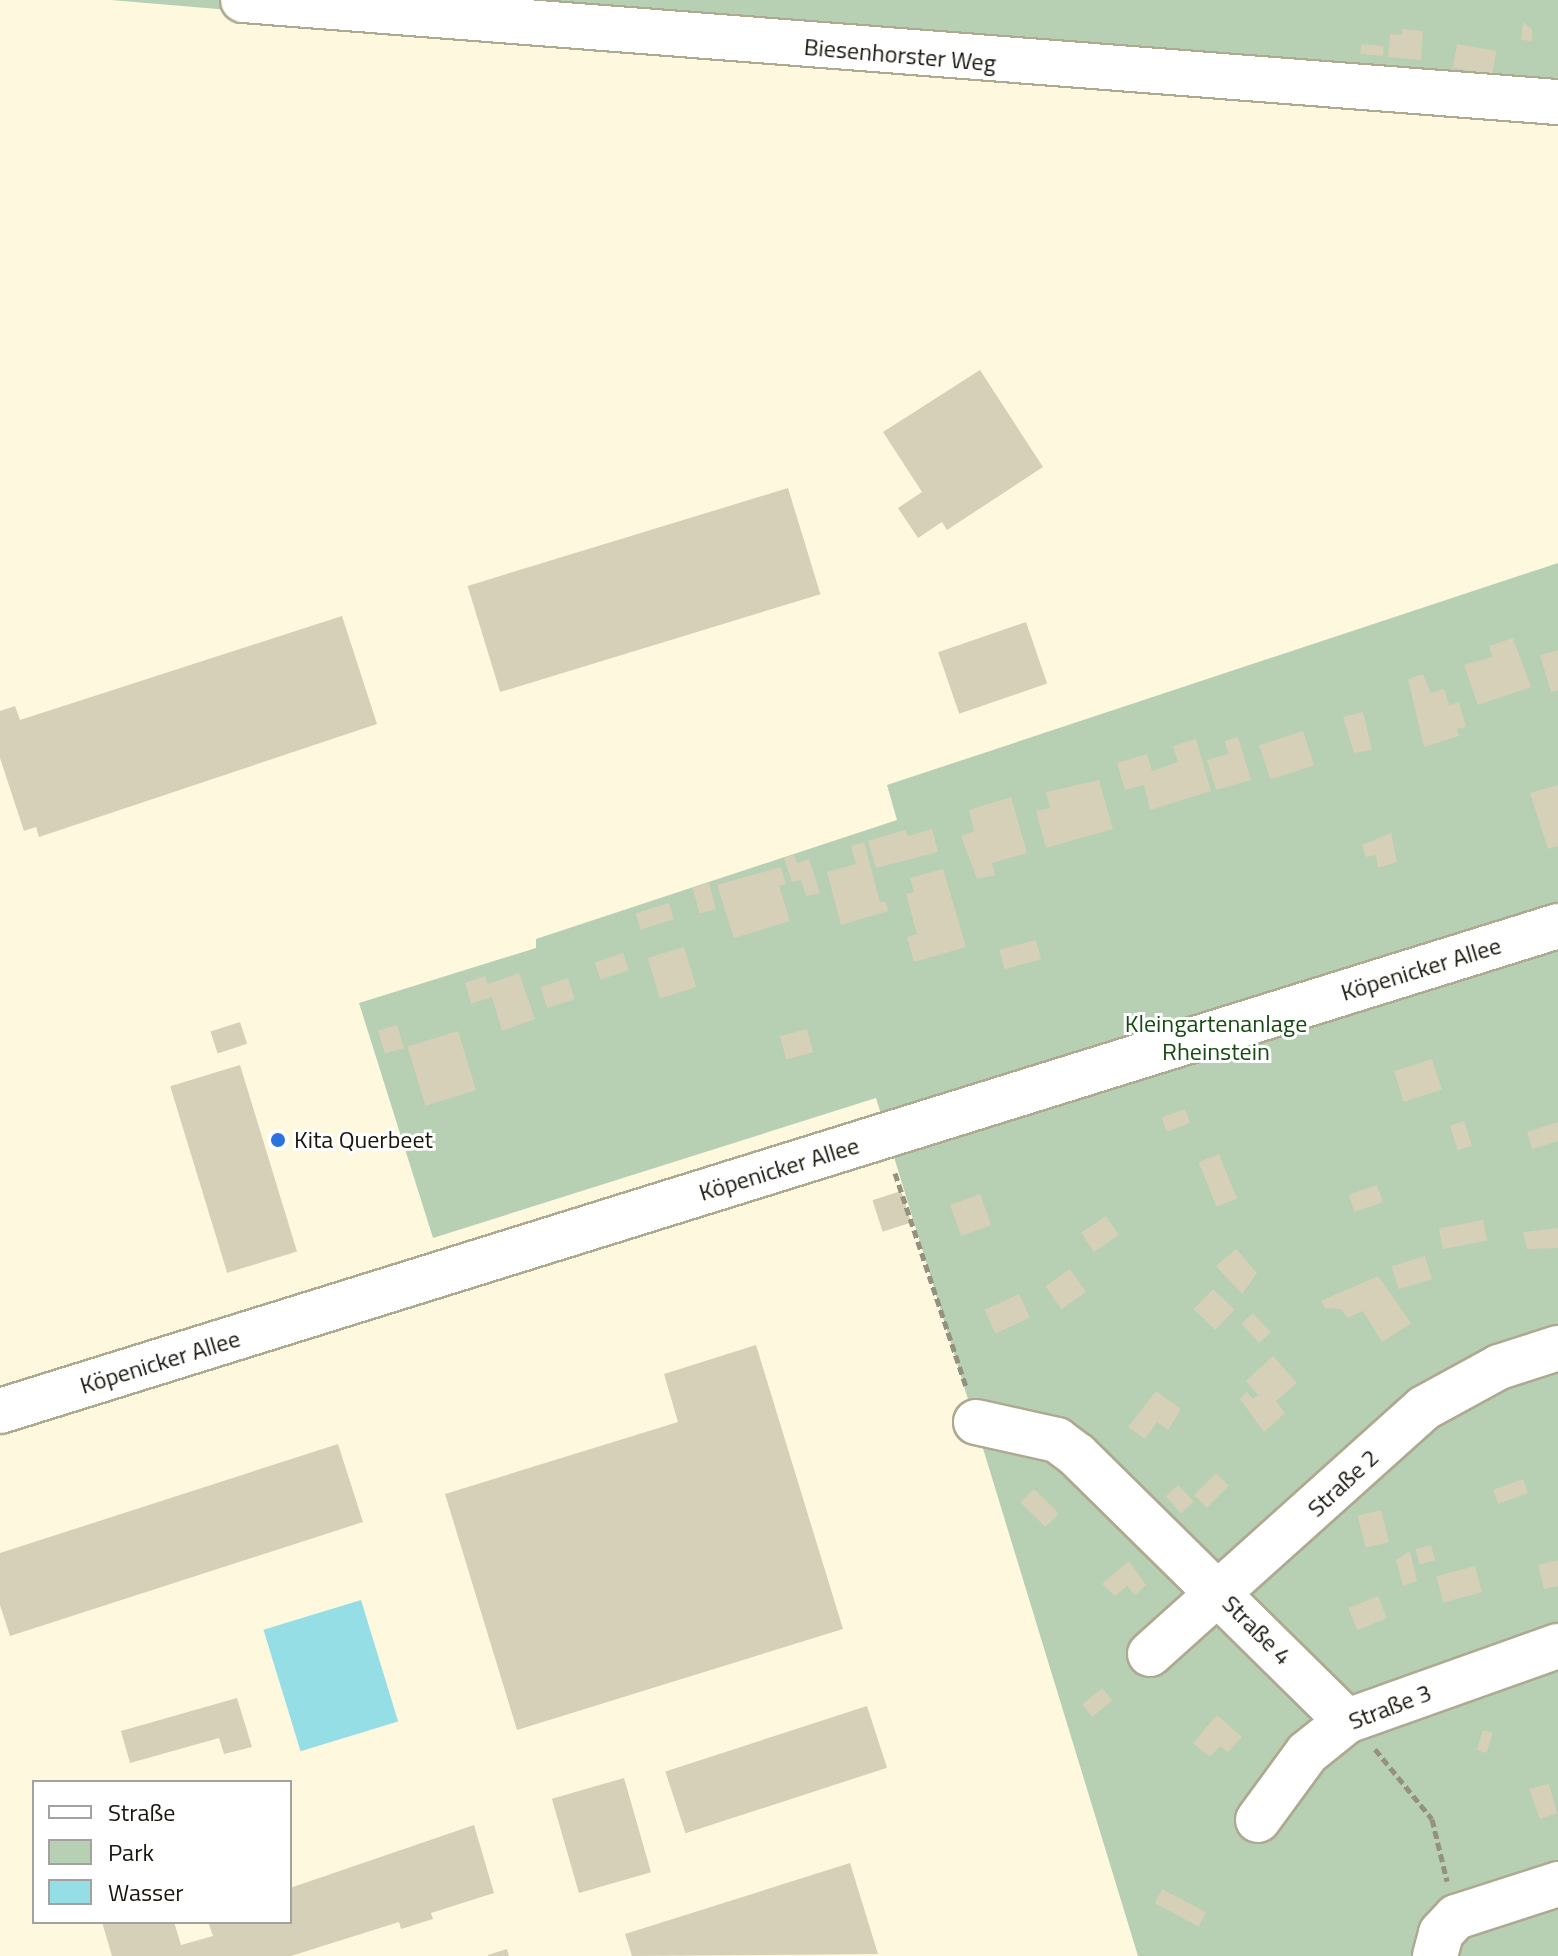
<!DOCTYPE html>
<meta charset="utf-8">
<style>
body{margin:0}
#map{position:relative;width:1558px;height:1956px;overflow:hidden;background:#fef8df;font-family:"Titillium Web",sans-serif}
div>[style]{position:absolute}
.green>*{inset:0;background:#b7cfb3}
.water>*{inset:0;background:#96dee6;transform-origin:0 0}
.building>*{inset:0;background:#d6d0b8;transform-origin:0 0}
.path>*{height:5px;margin-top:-2.5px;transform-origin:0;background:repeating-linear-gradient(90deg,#95917f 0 8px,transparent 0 12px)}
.roads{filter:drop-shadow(2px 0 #aea991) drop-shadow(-2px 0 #aea991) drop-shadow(0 2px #aea991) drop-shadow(0 -2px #aea991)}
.minor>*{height:44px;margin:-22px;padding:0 22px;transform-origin:22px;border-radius:22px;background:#fff}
.dots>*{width:22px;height:22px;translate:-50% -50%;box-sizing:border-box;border:4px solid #fff;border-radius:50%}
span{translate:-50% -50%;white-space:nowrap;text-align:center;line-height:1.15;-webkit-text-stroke:6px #fff;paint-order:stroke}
.street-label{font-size:24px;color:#18160d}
.park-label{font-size:24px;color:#154a11}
.poi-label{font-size:24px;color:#18160d}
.left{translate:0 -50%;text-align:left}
.legend{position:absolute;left:32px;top:1780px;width:260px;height:144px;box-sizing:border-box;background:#fff;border:2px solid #a3a29e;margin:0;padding:10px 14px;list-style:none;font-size:24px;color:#18160d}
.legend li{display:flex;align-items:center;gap:16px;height:40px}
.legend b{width:40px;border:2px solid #a3a29e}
</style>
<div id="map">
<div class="green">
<div style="clip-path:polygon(111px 0,1558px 0,1558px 122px,759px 55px)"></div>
<div style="clip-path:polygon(1558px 563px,1558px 1956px,1138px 1956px,876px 1098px,433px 1238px,359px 1003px,536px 948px,536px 939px,897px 820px,887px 785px)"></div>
</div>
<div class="water">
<div style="left:361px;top:1600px;width:127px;height:102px;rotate:73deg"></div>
</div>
<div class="building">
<div style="clip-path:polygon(1523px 22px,1532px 29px,1532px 41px,1521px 40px)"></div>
<div style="clip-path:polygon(1402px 29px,1423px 31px,1421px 60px,1388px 57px,1390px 34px,1402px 35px)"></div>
<div style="left:1361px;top:44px;width:23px;height:10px;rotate:5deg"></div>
<div style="left:1457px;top:44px;width:40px;height:24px;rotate:10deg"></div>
<div style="clip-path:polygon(980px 370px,1043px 467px,947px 530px,942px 522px,918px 538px,898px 508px,922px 492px,883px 432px)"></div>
<div style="left:788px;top:488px;width:111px;height:335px;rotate:73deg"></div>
<div style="clip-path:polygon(342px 616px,377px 724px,39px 837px,36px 827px,24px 831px,0 758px,0 711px,15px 706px,20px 720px)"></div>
<div style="left:1026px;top:622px;width:65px;height:93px;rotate:71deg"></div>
<div style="clip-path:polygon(1513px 638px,1531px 687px,1478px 705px,1464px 665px,1492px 657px,1489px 646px)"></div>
<div style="clip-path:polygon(1558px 650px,1558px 690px,1551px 692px,1540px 655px)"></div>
<div style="clip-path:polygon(1423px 674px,1431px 693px,1444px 689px,1449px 705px,1459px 702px,1466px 727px,1457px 729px,1459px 736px,1424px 747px,1408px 679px)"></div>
<div style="clip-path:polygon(1363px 712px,1372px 750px,1354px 753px,1343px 717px)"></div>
<div style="left:1303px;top:731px;width:36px;height:46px;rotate:72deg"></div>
<div style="clip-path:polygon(1238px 737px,1251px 780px,1216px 790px,1207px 760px,1228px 754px,1225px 741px)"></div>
<div style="clip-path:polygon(1196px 739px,1211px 791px,1150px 810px,1144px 785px,1125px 790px,1117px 763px,1147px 754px,1152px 771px,1178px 762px,1173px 746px)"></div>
<div style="clip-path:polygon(1099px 780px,1113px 829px,1046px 848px,1036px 811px,1050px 808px,1046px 792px)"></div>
<div style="clip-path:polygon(1558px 785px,1558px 846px,1548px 849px,1530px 793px)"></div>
<div style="clip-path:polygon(1011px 797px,1027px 853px,992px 863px,995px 875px,977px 879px,961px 836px,974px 831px,969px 810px)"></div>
<div style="clip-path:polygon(932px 829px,938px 852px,876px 868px,868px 841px,905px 830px,908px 836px)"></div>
<div style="clip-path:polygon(1391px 833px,1397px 862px,1378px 868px,1376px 855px,1366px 857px,1362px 845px)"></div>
<div style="clip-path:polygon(864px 842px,880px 902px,886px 902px,888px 911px,841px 925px,827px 872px,856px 864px,851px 846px)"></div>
<div style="clip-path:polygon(794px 855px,797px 863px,809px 859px,820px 893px,806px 896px,801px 880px,792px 882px,784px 858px)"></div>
<div style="clip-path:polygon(781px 867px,786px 884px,779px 886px,790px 921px,734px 938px,717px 885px)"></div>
<div style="clip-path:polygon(943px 869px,966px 947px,914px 962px,907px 937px,917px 934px,906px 894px,914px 892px,910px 878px)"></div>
<div style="left:709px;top:883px;width:27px;height:17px;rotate:75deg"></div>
<div style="left:669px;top:903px;width:17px;height:35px;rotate:73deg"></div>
<div style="left:1036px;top:940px;width:20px;height:38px;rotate:75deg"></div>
<div style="left:684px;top:947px;width:42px;height:38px;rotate:73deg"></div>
<div style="left:623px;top:953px;width:18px;height:30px;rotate:71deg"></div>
<div style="clip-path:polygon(519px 973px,535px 1019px,502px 1031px,492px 997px,471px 1004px,465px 983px,485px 976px,488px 984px)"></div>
<div style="left:568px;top:978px;width:22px;height:29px;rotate:72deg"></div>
<div style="left:240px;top:1022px;width:23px;height:31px;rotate:72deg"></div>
<div style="left:397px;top:1025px;width:24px;height:20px;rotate:73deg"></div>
<div style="left:807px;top:1029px;width:24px;height:28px;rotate:75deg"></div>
<div style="left:458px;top:1031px;width:62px;height:53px;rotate:73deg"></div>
<div style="left:1432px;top:1059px;width:32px;height:40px;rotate:72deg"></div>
<div style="left:240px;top:1065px;width:195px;height:73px;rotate:73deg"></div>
<div style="left:1185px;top:1109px;width:15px;height:25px;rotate:70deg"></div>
<div style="left:1464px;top:1121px;width:26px;height:15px;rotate:72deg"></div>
<div style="clip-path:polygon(1558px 1122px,1558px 1141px,1532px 1149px,1527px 1132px)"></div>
<div style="left:1219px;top:1154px;width:48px;height:22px;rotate:68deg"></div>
<div style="left:1377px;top:1185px;width:18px;height:30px;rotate:71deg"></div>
<div style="left:901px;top:1191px;width:33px;height:30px;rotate:72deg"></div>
<div style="left:980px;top:1194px;width:33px;height:32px;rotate:70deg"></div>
<div style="left:1106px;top:1216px;width:23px;height:30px;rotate:56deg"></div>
<div style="left:1483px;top:1220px;width:21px;height:45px;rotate:79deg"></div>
<div style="clip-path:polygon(1558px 1228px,1558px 1248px,1527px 1249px,1523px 1232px)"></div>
<div style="clip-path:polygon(1236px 1249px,1257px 1273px,1242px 1294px,1216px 1266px)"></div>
<div style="left:1425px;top:1256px;width:24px;height:35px;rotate:73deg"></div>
<div style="left:1070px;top:1269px;width:28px;height:30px;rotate:55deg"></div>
<div style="clip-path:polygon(1378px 1276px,1411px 1323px,1382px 1342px,1363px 1311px,1347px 1318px,1341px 1309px,1325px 1308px,1321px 1301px)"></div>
<div style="left:1213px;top:1289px;width:30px;height:28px;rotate:44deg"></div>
<div style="left:1019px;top:1294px;width:26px;height:38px;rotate:65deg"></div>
<div style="left:1253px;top:1313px;width:26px;height:16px;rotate:47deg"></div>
<div style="clip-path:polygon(756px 1345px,843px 1629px,517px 1730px,445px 1494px,678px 1422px,664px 1374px)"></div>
<div style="clip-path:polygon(1273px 1356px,1297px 1383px,1276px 1401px,1285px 1413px,1264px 1432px,1240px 1399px,1247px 1392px,1253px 1399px,1258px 1395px,1246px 1381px)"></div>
<div style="clip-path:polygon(1156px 1391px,1181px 1409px,1168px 1430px,1157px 1422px,1145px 1439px,1128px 1427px)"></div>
<div style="clip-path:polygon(338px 1444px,363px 1522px,10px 1636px,0 1605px,0 1553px)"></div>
<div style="left:1216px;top:1473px;width:18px;height:31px;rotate:45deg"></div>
<div style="left:1523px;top:1479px;width:15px;height:32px;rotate:70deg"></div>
<div style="left:1178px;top:1485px;width:23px;height:17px;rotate:47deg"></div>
<div style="left:1034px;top:1489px;width:35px;height:19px;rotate:45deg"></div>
<div style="left:1381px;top:1510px;width:33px;height:24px;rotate:76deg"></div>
<div style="left:1431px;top:1545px;width:16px;height:16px;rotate:75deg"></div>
<div style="clip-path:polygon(1410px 1551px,1417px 1581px,1403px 1586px,1396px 1560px)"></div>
<div style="clip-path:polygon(1558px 1560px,1558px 1586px,1544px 1589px,1538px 1565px)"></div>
<div style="clip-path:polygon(1129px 1561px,1146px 1585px,1135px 1595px,1127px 1586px,1115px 1596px,1102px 1584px)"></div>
<div style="left:1475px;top:1566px;width:27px;height:40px;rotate:75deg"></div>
<div style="left:1378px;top:1596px;width:24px;height:32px;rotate:68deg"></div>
<div style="left:1102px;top:1688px;width:16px;height:26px;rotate:50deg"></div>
<div style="clip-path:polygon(237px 1698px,252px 1747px,224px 1754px,219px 1738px,130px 1763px,121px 1731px)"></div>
<div style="left:867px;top:1706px;width:65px;height:212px;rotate:72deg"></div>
<div style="clip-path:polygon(1217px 1715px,1242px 1737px,1228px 1752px,1220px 1746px,1210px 1757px,1193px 1743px)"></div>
<div style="left:1483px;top:1730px;width:10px;height:21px;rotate:17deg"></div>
<div style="left:624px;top:1778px;width:98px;height:75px;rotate:74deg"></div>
<div style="clip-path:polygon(1549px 1784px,1557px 1813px,1540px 1819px,1529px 1789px)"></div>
<div style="clip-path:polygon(474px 1825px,494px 1893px,431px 1913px,433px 1919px,401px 1929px,399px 1922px,291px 1956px,112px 1956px,102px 1922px,174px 1922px,181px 1945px,213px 1936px,208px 1922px,290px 1922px,290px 1888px)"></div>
<div style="clip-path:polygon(850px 1863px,878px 1954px,632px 1956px,625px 1934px)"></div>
<div style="left:1162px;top:1889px;width:50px;height:16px;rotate:28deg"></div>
<div style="clip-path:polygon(507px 1949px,509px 1956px,488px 1956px,488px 1955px)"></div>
</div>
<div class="path">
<div style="left:895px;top:1173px;width:225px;rotate:71.6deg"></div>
<div style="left:1375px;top:1749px;width:90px;rotate:50.8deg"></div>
<div style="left:1432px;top:1819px;width:64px;rotate:76.4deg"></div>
</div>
<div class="roads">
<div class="minor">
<div style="left:243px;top:0;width:1319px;rotate:4.44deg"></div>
<div style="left:0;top:1411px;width:1632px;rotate:-17.29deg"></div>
<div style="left:976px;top:1422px;width:83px;rotate:12.5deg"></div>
<div style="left:1057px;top:1440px;width:25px;rotate:37deg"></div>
<div style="left:1077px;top:1455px;width:379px;rotate:44.6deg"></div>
<div style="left:1150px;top:1654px;width:368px;rotate:-41.9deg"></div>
<div style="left:1424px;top:1408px;width:85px;rotate:-28.7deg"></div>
<div style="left:1499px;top:1367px;width:62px;rotate:-17.9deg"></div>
<div style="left:1258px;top:1820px;width:83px;rotate:-53.8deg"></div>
<div style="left:1307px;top:1753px;width:51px;rotate:-38.7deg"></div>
<div style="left:1347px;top:1721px;width:224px;rotate:-19.6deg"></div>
<div style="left:1435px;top:1956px;width:24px;rotate:-75deg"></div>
<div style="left:1441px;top:1933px;width:22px;rotate:-47deg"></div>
<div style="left:1456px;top:1917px;width:107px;rotate:-17.9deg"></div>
</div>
</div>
<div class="dots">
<div style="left:278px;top:1140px;background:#2b74e0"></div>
</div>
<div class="street-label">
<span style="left:900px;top:55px;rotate:5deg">Biesenhorster Weg</span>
<span style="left:1421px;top:969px;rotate:-17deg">Köpenicker Allee</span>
<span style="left:779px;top:1169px;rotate:-17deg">Köpenicker Allee</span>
<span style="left:160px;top:1362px;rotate:-17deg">Köpenicker Allee</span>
<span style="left:1343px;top:1483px;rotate:-43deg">Straße 2</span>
<span style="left:1257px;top:1630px;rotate:45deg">Straße 4</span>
<span style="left:1390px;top:1707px;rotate:-21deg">Straße 3</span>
</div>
<div class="park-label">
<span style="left:1216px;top:1038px">Kleingartenanlage<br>Rheinstein</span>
</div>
<div class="poi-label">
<span class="left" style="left:294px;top:1140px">Kita Querbeet</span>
</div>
<ul class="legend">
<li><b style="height:10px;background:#fff"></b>Straße</li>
<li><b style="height:22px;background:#b7cfb3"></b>Park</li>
<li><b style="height:22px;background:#96dee6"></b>Wasser</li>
</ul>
</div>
